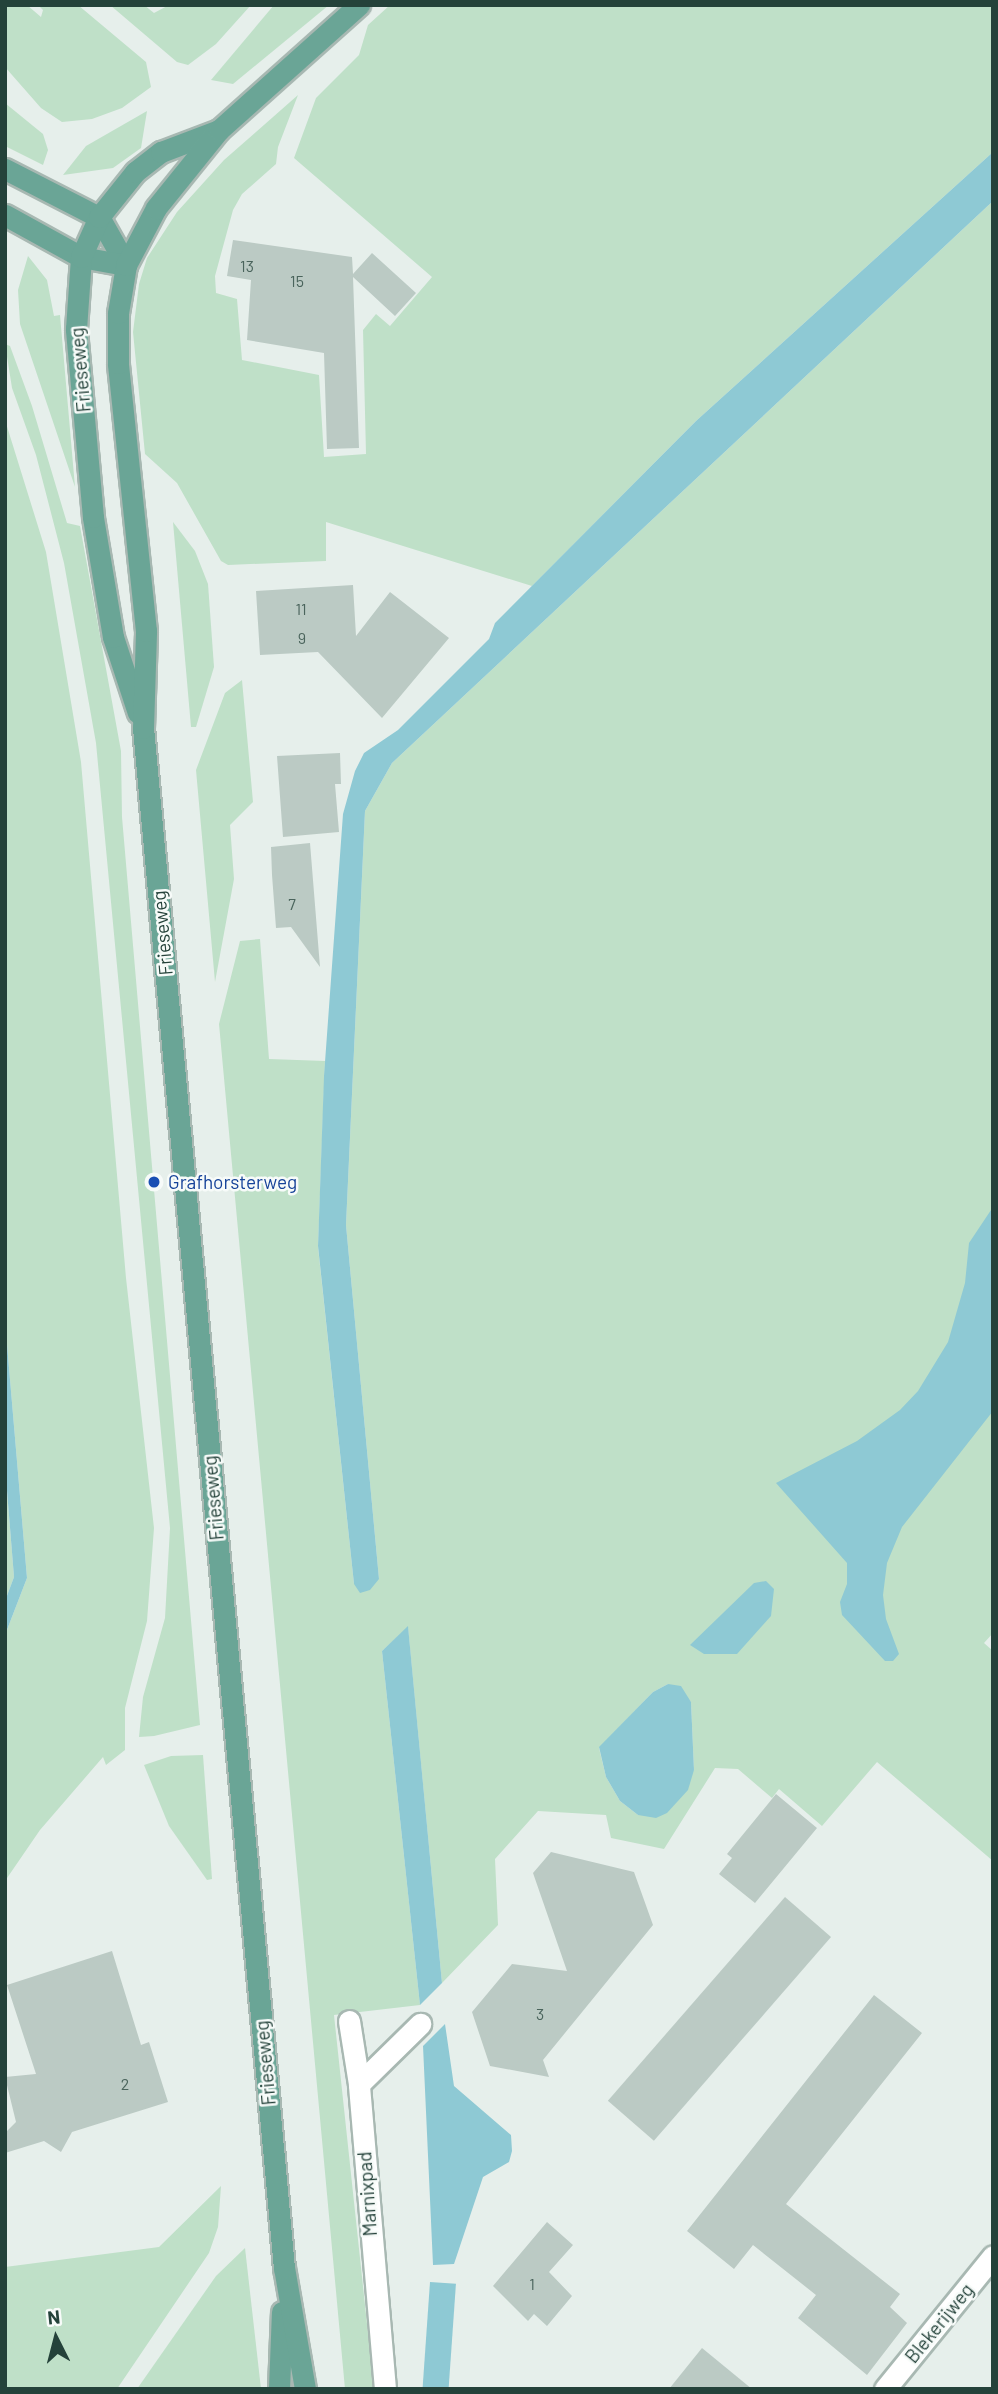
<!DOCTYPE html>
<style>
body{margin:0}
#map{position:relative;width:998px;height:2394px;overflow:hidden;background:#e6efeb;font-family:Barlow,sans-serif}
div>[style]{position:absolute}
.green>*{inset:0;background:#bfe0c8}
.water>*{inset:0;background:#8ec9d4;transform-origin:0 0}
.building>*{inset:0;background:#bbcac4;transform-origin:0 0}
.roads{filter:drop-shadow(2px 0 #a8b8b2) drop-shadow(-2px 0 #a8b8b2) drop-shadow(0 2px #a8b8b2) drop-shadow(0 -2px #a8b8b2)}
.minor>*{height:21px;margin:-10.5px;padding:0 10.5px;transform-origin:10.5px;border-radius:10.5px;background:#fff}
.major>*{height:21px;margin:-10.5px;padding:0 10.5px;transform-origin:10.5px;border-radius:10.5px;background:#6aa596}
.dots>*{width:19px;height:19px;translate:-50% -50%;box-sizing:border-box;border:4px solid #f7fbf9;border-radius:50%}
span{translate:-50% -50%;white-space:nowrap;text-align:center;line-height:1.15;-webkit-text-stroke:5px #f7fbf9;paint-order:stroke}
.number-label{font-size:16px;color:#4a645c}
.number-label span{-webkit-text-stroke-width:0}
.street-label{font-size:19px;color:#24423a}
.transit-label{font-size:19px;color:#164399}
.left{translate:0 -50%;text-align:left}
.frame{position:absolute;inset:0;border:7px solid #24423a;pointer-events:none}
.north{position:absolute;left:21px;top:2303px;width:70px;height:70px;-webkit-text-stroke:5px #f7fbf9;paint-order:stroke;rotate:354deg;font-size:19px;font-weight:700;line-height:28px;text-align:center;color:#24423a}
.north::after{content:'';display:block;margin:auto;width:24px;height:32px;background:#24423a;clip-path:polygon(50% 0,100% 100%,50% 72%,0 100%)}
</style>
<div id="map">
<div class="green">
<div style="clip-path:polygon(5px 5px,27px 5px,41px 17px,43px 10px,38px 5px,78px 5px,146px 62px,151px 87px,122px 108px,92px 119px,62px 122px,41px 108px,5px 67px)"></div>
<div style="clip-path:polygon(110px 5px,144px 5px,154px 13px,169px 5px,251px 5px,216px 44px,188px 65px,177px 62px)"></div>
<div style="clip-path:polygon(274px 5px,329px 5px,233px 84px,211px 80px)"></div>
<div style="clip-path:polygon(390px 5px,993px 5px,993px 152px,696px 421px,532px 586px,326px 522px,326px 561px,228px 565px,221px 561px,177px 483px,145px 454px,133px 332px,139px 284px,147px 258px,177px 212px,224px 160px,298px 95px,278px 147px,276px 164px,242px 194px,233px 210px,215px 276px,216px 293px,237px 299px,242px 360px,319px 375px,324px 457px,366px 454px,363px 330px,376px 314px,390px 326px,432px 277px,294px 158px,316px 98px,359px 55px,368px 25px)"></div>
<div style="clip-path:polygon(5px 103px,43px 134px,48px 150px,43px 165px,5px 146px)"></div>
<div style="clip-path:polygon(147px 111px,141px 148px,113px 168px,63px 175px,86px 146px)"></div>
<div style="clip-path:polygon(evenodd,993px 201px,993px 1633px,984px 1643px,993px 1651px,993px 1861px,877px 1762px,822px 1826px,779px 1789px,772px 1798px,738px 1769px,715px 1768px,664px 1849px,611px 1838px,606px 1815px,538px 1811px,495px 1859px,498px 1925px,442px 1983px,408px 1627px,382px 1651px,420px 2005px,334px 2015px,374px 2389px,345px 2389px,219px 1024px,240px 941px,260px 939px,269px 1059px,325px 1061px,318px 1247px,354px 1584px,379px 1579px,346px 1225px,365px 811px,392px 763px,993px 201px,668px 1684px,691px 1702px,694px 1770px,638px 1815px,620px 1801px,606px 1777px,599px 1748px,653px 1692px,668px 1684px)"></div>
<div style="clip-path:polygon(28px 256px,47px 280px,54px 316px,60px 315px,75px 487px,20px 324px,18px 290px)"></div>
<div style="clip-path:polygon(5px 344px,10px 346px,32px 406px,67px 523px,80px 526px,121px 751px,122px 817px,200px 1725px,154px 1736px,139px 1737px,143px 1697px,165px 1618px,170px 1528px,96px 743px,64px 563px,36px 455px,12px 388px)"></div>
<div style="clip-path:polygon(5px 420px,46px 552px,81px 762px,126px 1278px,154px 1528px,147px 1621px,125px 1708px,125px 1750px,106px 1765px,103px 1757px,40px 1830px,5px 1881px,5px 1635px,27px 1578px,5px 1321px)"></div>
<div style="clip-path:polygon(173px 522px,195px 551px,208px 584px,214px 667px,196px 727px,191px 727px)"></div>
<div style="clip-path:polygon(242px 680px,253px 802px,230px 825px,234px 879px,215px 982px,196px 770px,225px 693px)"></div>
<div style="clip-path:polygon(5px 1466px,14px 1577px,5px 1601px)"></div>
<div style="clip-path:polygon(203px 1755px,212px 1879px,207px 1880px,169px 1826px,144px 1765px,171px 1756px)"></div>
<div style="clip-path:polygon(221px 2186px,218px 2227px,209px 2253px,117px 2389px,5px 2389px,5px 2267px,159px 2247px)"></div>
<div style="clip-path:polygon(245px 2248px,261px 2389px,137px 2389px,216px 2276px)"></div>
</div>
<div class="water">
<div style="clip-path:polygon(993px 152px,993px 201px,392px 763px,365px 811px,346px 1225px,379px 1579px,370px 1590px,360px 1593px,354px 1584px,318px 1246px,324px 1076px,343px 814px,355px 771px,364px 753px,398px 730px,489px 639px,495px 623px,696px 421px)"></div>
<div style="clip-path:polygon(993px 1207px,993px 1411px,902px 1527px,887px 1563px,883px 1595px,886px 1619px,899px 1654px,893px 1661px,885px 1661px,842px 1615px,840px 1602px,847px 1584px,847px 1563px,776px 1483px,857px 1441px,900px 1410px,918px 1391px,948px 1342px,965px 1283px,969px 1243px)"></div>
<div style="clip-path:polygon(5px 1321px,27px 1578px,5px 1635px,5px 1601px,14px 1577px,5px 1466px)"></div>
<div style="clip-path:polygon(766px 1581px,774px 1589px,771px 1616px,737px 1654px,704px 1654px,690px 1645px,754px 1583px)"></div>
<div style="clip-path:polygon(408px 1626px,442px 1983px,420px 2005px,382px 1651px)"></div>
<div style="clip-path:polygon(668px 1684px,681px 1686px,691px 1702px,694px 1770px,688px 1790px,667px 1813px,656px 1818px,638px 1815px,620px 1801px,606px 1777px,599px 1747px,653px 1692px)"></div>
<div style="clip-path:polygon(445px 2024px,454px 2086px,511px 2135px,512px 2151px,509px 2162px,483px 2177px,454px 2264px,433px 2265px,423px 2046px)"></div>
<div style="left:430px;top:2282px;width:26px;height:107px;rotate:4deg"></div>
</div>
<div class="building">
<div style="clip-path:polygon(233px 240px,352px 257px,353px 274px,372px 253px,416px 293px,395px 316px,353px 277px,359px 448px,327px 449px,324px 353px,247px 340px,251px 280px,227px 276px)"></div>
<div style="clip-path:polygon(353px 585px,356px 636px,390px 592px,449px 638px,382px 718px,318px 652px,260px 655px,256px 591px)"></div>
<div style="clip-path:polygon(340px 753px,341px 784px,335px 784px,339px 832px,283px 837px,277px 756px)"></div>
<div style="clip-path:polygon(310px 843px,320px 967px,291px 927px,276px 928px,272px 875px,271px 847px)"></div>
<div style="clip-path:polygon(776px 1794px,817px 1828px,755px 1903px,719px 1874px,732px 1858px,727px 1854px)"></div>
<div style="clip-path:polygon(551px 1852px,634px 1872px,653px 1925px,543px 2060px,549px 2077px,490px 2066px,472px 2012px,512px 1964px,567px 1971px,533px 1873px)"></div>
<div style="left:785px;top:1897px;width:61px;height:270px;rotate:41deg"></div>
<div style="clip-path:polygon(112px 1951px,141px 2045px,149px 2042px,168px 2102px,72px 2132px,61px 2152px,44px 2141px,5px 2153px,5px 2133px,16px 2122px,5px 2077px,36px 2074px,7px 1985px)"></div>
<div style="clip-path:polygon(874px 1995px,922px 2033px,786px 2204px,900px 2294px,890px 2307px,907px 2323px,867px 2375px,798px 2318px,816px 2295px,753px 2245px,734px 2269px,687px 2231px)"></div>
<div style="clip-path:polygon(547px 2222px,573px 2245px,549px 2272px,572px 2296px,547px 2326px,534px 2314px,528px 2321px,493px 2286px)"></div>
<div style="clip-path:polygon(702px 2348px,752px 2389px,669px 2389px)"></div>
</div>
<div class="roads">
<div class="minor">
<div style="left:349px;top:2021px;width:64px;rotate:81deg"></div>
<div style="left:385px;top:2389px;width:306px;rotate:-94.9deg"></div>
<div style="left:359px;top:2084px;width:86px;rotate:-44.5deg"></div>
<div style="left:885px;top:2389px;width:171px;rotate:-50.9deg"></div>
</div>
<div class="major">
<div style="left:5px;top:169px;width:106px;rotate:27.1deg"></div>
<div style="left:99px;top:217px;width:55px;rotate:60.6deg"></div>
<div style="left:5px;top:215px;width:87px;rotate:28.9deg"></div>
<div style="left:81px;top:257px;width:46px;rotate:10.1deg"></div>
<div style="left:138px;top:713px;width:80px;rotate:-108.2deg"></div>
<div style="left:113px;top:637px;width:122px;rotate:-99.5deg"></div>
<div style="left:93px;top:517px;width:189px;rotate:-95.2deg"></div>
<div style="left:76px;top:329px;width:72px;rotate:-86deg"></div>
<div style="left:81px;top:257px;width:44px;rotate:-65.8deg"></div>
<div style="left:99px;top:217px;width:58px;rotate:-51.3deg"></div>
<div style="left:135px;top:172px;width:33px;rotate:-38deg"></div>
<div style="left:161px;top:152px;width:62px;rotate:-20.8deg"></div>
<div style="left:279px;top:2389px;width:77px;rotate:-87.8deg"></div>
<div style="left:305px;top:2389px;width:123px;rotate:-99.8deg"></div>
<div style="left:284px;top:2268px;width:1546px;rotate:-95.23deg"></div>
<div style="left:143px;top:728px;width:97px;rotate:-88.2deg"></div>
<div style="left:146px;top:631px;width:269px;rotate:-96deg"></div>
<div style="left:118px;top:363px;width:50px;rotate:-90deg"></div>
<div style="left:118px;top:313px;width:49px;rotate:-80.5deg"></div>
<div style="left:126px;top:265px;width:64px;rotate:-62.2deg"></div>
<div style="left:156px;top:208px;width:100px;rotate:-51.1deg"></div>
<div style="left:219px;top:130px;width:188px;rotate:-41.8deg"></div>
</div>
</div>
<div class="dots">
<div style="left:154px;top:1182px;background:#1a4fb4"></div>
</div>
<div class="number-label">
<span style="left:247px;top:266px">13</span>
<span style="left:297px;top:281px">15</span>
<span style="left:301px;top:609px">11</span>
<span style="left:302px;top:638px">9</span>
<span style="left:292px;top:904px">7</span>
<span style="left:540px;top:2014px">3</span>
<span style="left:125px;top:2084px">2</span>
<span style="left:532px;top:2284px">1</span>
</div>
<div class="street-label">
<span style="left:80px;top:370px;rotate:-95deg">Frieseweg</span>
<span style="left:162px;top:933px;rotate:-95deg">Frieseweg</span>
<span style="left:213px;top:1498px;rotate:-95deg">Frieseweg</span>
<span style="left:265px;top:2063px;rotate:-95deg">Frieseweg</span>
<span style="left:367px;top:2194px;rotate:-94deg">Marnixpad</span>
<span style="left:939px;top:2323px;rotate:-51deg">Blekerijweg</span>
</div>
<div class="transit-label">
<span class="left" style="left:168px;top:1182px">Grafhorsterweg</span>
</div>
<div class="frame"></div>
<div class="north">N</div>
</div>
